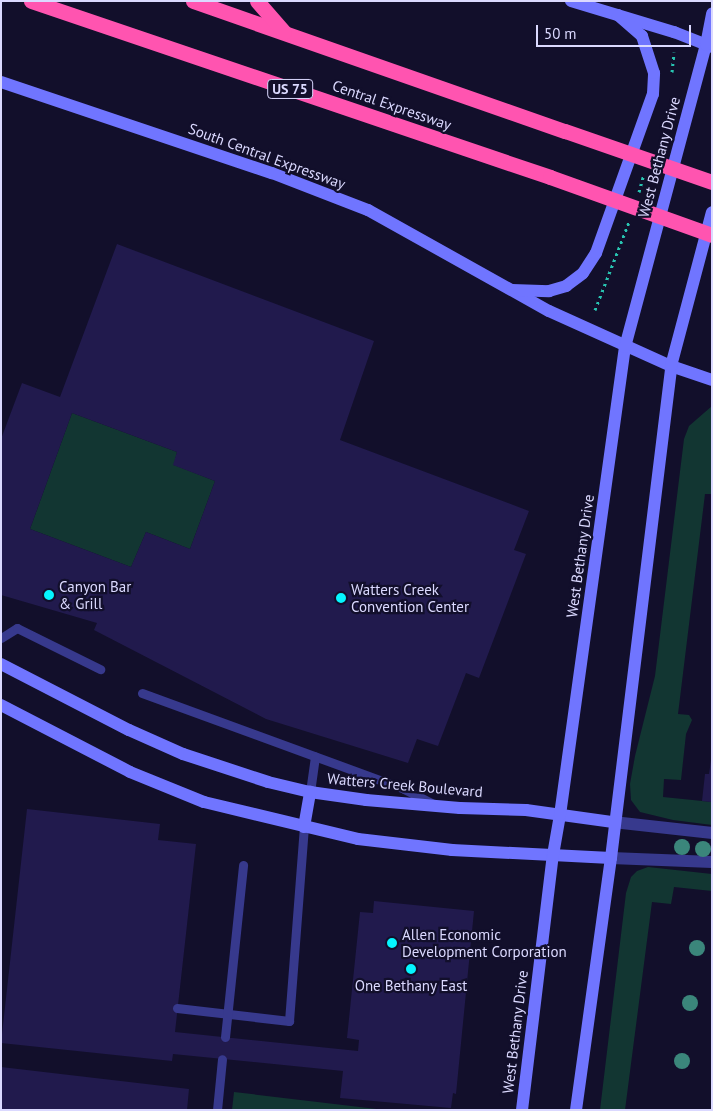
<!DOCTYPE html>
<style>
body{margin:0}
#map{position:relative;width:713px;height:1111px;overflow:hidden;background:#120f2b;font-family:"PT Sans",sans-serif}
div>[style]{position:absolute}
.green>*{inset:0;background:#123632}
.building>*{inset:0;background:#211a4d}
.path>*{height:3px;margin-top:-1.5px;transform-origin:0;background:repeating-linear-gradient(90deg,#28c4b1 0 2.5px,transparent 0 6.5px)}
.lane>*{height:9px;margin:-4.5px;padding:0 4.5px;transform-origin:4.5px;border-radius:4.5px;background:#37398d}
.street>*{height:12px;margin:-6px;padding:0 6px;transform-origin:6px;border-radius:6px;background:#37398d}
.secondary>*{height:12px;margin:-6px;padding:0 6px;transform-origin:6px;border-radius:6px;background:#7075ff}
.highway>*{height:15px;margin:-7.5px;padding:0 7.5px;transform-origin:7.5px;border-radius:7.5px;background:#ff54b0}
.highway-bridge>*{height:15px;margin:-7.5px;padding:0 7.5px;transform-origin:7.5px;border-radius:7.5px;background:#ff54b0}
.trees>*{width:16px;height:16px;margin:-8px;border-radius:50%;background:#3b867b}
.dots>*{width:14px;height:14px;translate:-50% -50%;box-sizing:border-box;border:2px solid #120f2b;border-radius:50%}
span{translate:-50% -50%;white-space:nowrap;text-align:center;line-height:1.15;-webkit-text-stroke:4.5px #120f2b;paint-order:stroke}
.shield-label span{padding:1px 4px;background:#120f2b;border:1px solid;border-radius:4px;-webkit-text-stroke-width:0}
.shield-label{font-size:14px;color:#dbd9ff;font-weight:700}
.street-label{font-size:15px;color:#dbd9ff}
.poi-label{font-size:15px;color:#dbd9ff}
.left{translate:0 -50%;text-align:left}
.frame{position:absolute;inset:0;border:2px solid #dbd9ff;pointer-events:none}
.scale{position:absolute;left:536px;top:25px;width:155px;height:22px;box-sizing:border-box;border:2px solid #dbd9ff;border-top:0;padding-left:6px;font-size:15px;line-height:18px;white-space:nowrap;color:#dbd9ff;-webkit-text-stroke:4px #120f2b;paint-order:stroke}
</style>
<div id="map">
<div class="green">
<div style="clip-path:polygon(712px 406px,712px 494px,705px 494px,678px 714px,689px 715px,692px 720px,686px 734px,681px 780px,664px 779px,663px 797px,712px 802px,712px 825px,673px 820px,640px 812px,631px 800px,630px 784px,635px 756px,655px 676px,684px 439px,689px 426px)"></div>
<div style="clip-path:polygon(72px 413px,177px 452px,174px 465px,215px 481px,190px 549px,146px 532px,131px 567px,30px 529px)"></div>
<div style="clip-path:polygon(648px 867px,712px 874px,712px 891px,674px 887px,671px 904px,652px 902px,625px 1110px,600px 1110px,626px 893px,631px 877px,637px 871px)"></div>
<div style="clip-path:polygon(234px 1092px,385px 1110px,232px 1110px)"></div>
</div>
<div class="building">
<div style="clip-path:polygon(evenodd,117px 244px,374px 341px,340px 440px,529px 511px,514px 550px,526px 554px,479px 678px,466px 673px,438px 746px,417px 739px,408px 763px,266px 719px,94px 630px,97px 623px,1px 595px,1px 439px,22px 383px,60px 397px,117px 244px,72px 413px,177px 452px,173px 465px,215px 481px,190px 549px,146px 532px,131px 567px,30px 529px,72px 413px)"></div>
<div style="clip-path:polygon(711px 760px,712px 760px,712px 802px,702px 801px,705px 774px,709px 774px)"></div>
<div style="clip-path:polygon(27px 809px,160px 824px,158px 840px,196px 844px,175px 1032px,358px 1051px,359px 1040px,347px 1038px,360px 912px,373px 913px,374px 901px,474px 911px,456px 1094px,453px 1093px,451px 1108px,340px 1098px,343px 1071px,173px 1054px,172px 1061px,1px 1043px)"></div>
<div style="clip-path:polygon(1px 1067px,189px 1089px,187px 1110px,1px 1110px)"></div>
</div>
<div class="path">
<div style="left:672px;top:72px;width:20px;rotate:-84deg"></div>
<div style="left:639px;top:192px;width:16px;rotate:-75deg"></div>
<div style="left:595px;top:310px;width:94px;rotate:-68.9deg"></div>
</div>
<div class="lane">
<div style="left:1px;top:638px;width:19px;rotate:-32deg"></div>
<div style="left:17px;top:628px;width:93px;rotate:26.3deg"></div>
<div style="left:142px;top:693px;width:279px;rotate:20.1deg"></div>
<div style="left:404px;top:789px;width:33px;rotate:27deg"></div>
<div style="left:310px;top:792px;width:36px;rotate:-82deg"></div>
<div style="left:177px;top:1008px;width:113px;rotate:6.6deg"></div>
<div style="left:289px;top:1021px;width:195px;rotate:-85.6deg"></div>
<div style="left:225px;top:1037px;width:173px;rotate:-84deg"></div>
<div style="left:217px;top:1110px;width:51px;rotate:-84.4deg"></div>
</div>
<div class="street">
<div style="left:613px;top:822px;width:100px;rotate:6.3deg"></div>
<div style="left:611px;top:858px;width:101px;rotate:2.3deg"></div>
</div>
<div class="secondary">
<div style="left:571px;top:1px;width:108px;rotate:16.8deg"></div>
<div style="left:674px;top:32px;width:41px;rotate:21.5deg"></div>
<div style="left:1px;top:82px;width:286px;rotate:18.6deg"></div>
<div style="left:272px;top:173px;width:103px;rotate:21.1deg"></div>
<div style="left:368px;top:210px;width:207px;rotate:29.2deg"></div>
<div style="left:549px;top:311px;width:134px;rotate:24.3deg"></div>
<div style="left:671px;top:366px;width:43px;rotate:18.9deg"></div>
<div style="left:512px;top:290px;width:37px;rotate:2deg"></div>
<div style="left:549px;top:291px;width:18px;rotate:-16deg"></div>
<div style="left:566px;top:286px;width:21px;rotate:-37deg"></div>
<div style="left:583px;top:273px;width:24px;rotate:-57deg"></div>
<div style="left:596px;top:253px;width:169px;rotate:-70.3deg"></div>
<div style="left:653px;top:94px;width:21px;rotate:-87deg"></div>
<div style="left:654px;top:73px;width:39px;rotate:-108deg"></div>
<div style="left:642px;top:36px;width:32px;rotate:-139deg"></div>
<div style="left:1px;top:664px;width:144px;rotate:27.3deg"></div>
<div style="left:129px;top:730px;width:59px;rotate:24deg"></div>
<div style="left:183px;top:754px;width:89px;rotate:18.2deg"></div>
<div style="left:268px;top:782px;width:43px;rotate:13.4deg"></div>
<div style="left:310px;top:792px;width:57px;rotate:8.1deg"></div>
<div style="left:366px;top:800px;width:94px;rotate:4.9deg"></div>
<div style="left:460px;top:808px;width:66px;rotate:1.7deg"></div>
<div style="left:526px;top:810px;width:88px;rotate:7.9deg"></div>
<div style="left:1px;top:705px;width:145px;rotate:27.4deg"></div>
<div style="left:130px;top:772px;width:80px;rotate:22.1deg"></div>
<div style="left:204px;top:802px;width:158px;rotate:13.5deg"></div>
<div style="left:358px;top:839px;width:95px;rotate:6.7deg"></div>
<div style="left:452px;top:850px;width:159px;rotate:2.9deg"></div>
<div style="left:304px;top:827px;width:36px;rotate:-80deg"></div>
<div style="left:522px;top:1110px;width:257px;rotate:-83.1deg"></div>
<div style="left:553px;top:855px;width:41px;rotate:-80.1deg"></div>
<div style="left:560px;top:815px;width:472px;rotate:-82.1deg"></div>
<div style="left:625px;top:347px;width:313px;rotate:-75deg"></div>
<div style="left:706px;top:45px;width:32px;rotate:-79deg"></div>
<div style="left:576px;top:1110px;width:254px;rotate:-82.1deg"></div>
<div style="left:611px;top:858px;width:496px;rotate:-83deg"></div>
<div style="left:671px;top:366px;width:159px;rotate:-75.1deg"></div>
</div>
<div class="highway">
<div style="left:31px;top:1px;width:548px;rotate:18.73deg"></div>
<div style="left:193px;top:1px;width:394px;rotate:19.3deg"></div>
<div style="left:257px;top:1px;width:41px;rotate:48.9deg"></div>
</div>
<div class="highway-bridge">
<div style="left:565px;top:131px;width:156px;rotate:19.1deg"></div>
<div style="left:550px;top:177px;width:172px;rotate:19.7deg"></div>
</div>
<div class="trees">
<div style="left:682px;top:847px"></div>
<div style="left:703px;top:849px"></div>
<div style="left:697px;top:948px"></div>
<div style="left:690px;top:1003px"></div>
<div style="left:682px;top:1061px"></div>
</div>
<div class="dots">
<div style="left:49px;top:595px;background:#05f5ff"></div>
<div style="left:341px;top:598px;background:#05f5ff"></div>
<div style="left:392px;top:943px;background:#05f5ff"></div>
<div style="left:411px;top:969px;background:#05f5ff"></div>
</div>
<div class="shield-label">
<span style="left:290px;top:89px">US 75</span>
</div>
<div class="street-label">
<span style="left:392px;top:105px;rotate:19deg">Central Expressway</span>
<span style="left:267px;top:156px;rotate:20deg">South Central Expressway</span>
<span style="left:659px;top:157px;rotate:-75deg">West Bethany Drive</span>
<span style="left:580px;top:556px;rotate:-82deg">West Bethany Drive</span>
<span style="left:405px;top:785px;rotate:5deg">Watters Creek Boulevard</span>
<span style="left:515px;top:1032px;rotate:-83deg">West Bethany Drive</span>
</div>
<div class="poi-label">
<span class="left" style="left:59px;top:595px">Canyon Bar<br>&amp; Grill</span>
<span class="left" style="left:351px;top:598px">Watters Creek<br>Convention Center</span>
<span class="left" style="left:402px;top:943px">Allen Economic<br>Development Corporation</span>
<span style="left:411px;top:986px">One Bethany East</span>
</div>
<div class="frame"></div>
<div class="scale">50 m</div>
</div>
